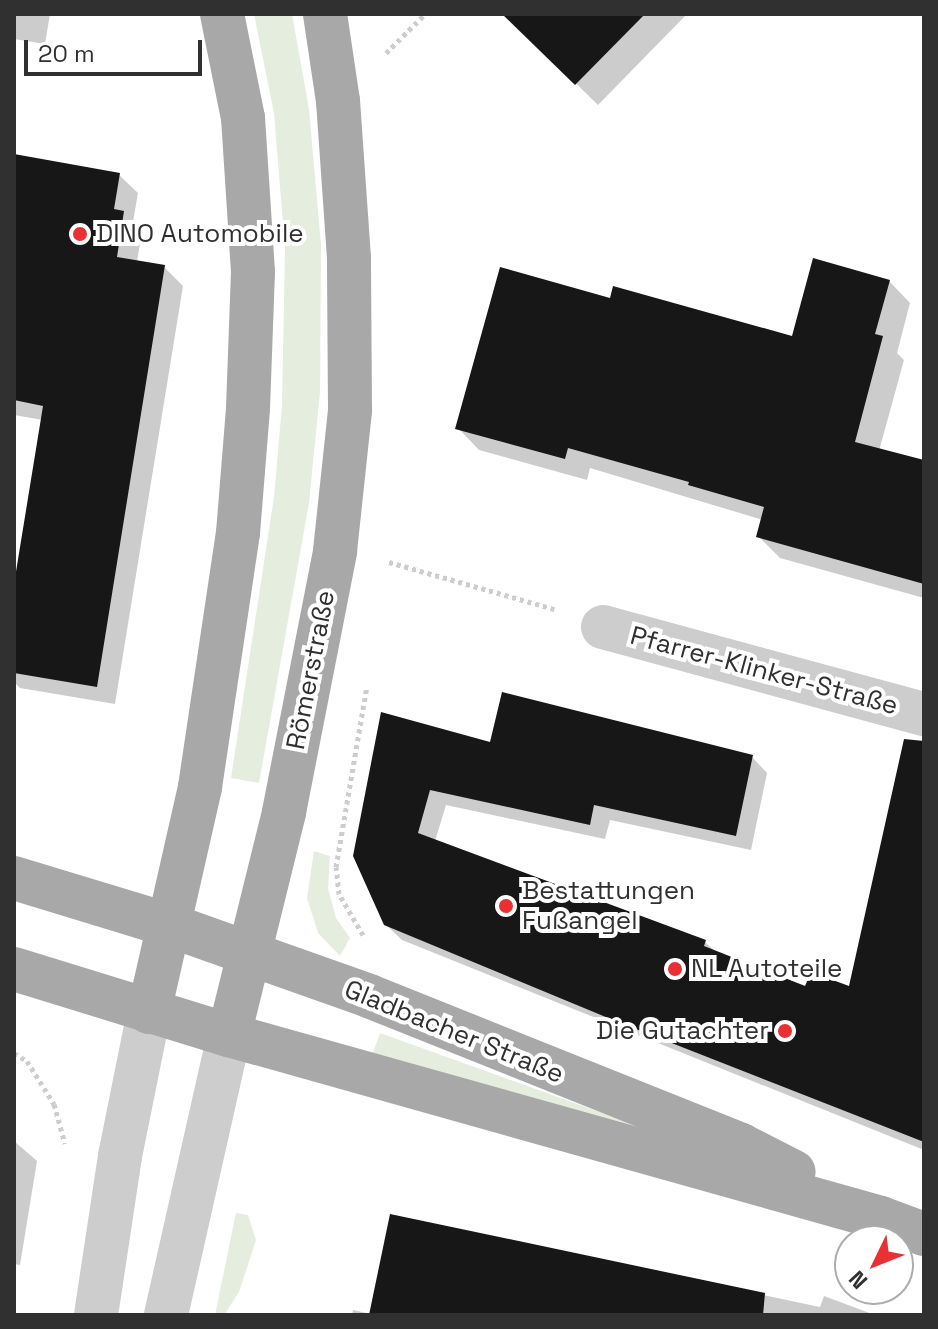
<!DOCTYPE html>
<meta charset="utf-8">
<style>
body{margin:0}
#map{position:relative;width:938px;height:1329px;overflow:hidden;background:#fff;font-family:"Space Grotesk",sans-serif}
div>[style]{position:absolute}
.green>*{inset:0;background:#e5edde}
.shadow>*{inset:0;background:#0003}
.building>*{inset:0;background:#171717}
.path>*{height:5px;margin-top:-2.5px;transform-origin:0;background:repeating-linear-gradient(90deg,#cdcdcd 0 4px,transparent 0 8px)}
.minor>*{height:44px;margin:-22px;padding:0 22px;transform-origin:22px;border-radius:22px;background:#cdcdcd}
.major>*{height:44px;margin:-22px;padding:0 22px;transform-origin:22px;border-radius:22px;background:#a8a8a8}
.dots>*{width:22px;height:22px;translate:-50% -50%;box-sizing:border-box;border:4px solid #fff;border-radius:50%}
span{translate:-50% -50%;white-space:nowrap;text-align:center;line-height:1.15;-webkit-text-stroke:8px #fff;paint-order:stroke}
.poi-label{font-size:26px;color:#303030}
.left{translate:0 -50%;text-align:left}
.right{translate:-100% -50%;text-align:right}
.street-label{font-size:26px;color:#303030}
.frame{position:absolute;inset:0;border:16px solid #303030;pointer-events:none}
.north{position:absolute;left:834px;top:1225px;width:80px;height:80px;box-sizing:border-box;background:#fff;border:2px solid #acacac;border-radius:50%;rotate:227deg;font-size:22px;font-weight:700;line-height:32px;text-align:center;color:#303030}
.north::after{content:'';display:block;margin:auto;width:28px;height:36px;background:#e93134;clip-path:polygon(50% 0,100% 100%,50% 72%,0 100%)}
.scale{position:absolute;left:24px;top:40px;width:178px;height:36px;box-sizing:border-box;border:4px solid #303030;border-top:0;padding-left:10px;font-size:24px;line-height:28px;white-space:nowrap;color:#303030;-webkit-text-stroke:6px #fff;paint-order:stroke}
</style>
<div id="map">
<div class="green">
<div style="clip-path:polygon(254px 14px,292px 14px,309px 109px,321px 245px,320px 392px,309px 503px,259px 783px,231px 778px,274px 497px,282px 405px,285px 249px,274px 113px)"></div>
<div style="clip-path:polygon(314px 851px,330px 856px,328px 888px,336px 918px,350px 938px,340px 956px,318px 933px,307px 898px)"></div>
<div style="clip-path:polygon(380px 1033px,641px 1127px,653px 1141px,370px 1061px)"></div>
<div style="clip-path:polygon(236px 1213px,248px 1215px,256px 1240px,239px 1292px,224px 1315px,215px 1315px)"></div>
</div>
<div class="shadow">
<div style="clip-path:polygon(14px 14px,50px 14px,45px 44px,14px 39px)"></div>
<div style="clip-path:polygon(505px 14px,687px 14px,598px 105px)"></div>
<div style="clip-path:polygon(14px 158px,119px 175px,138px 193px,133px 222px,142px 231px,137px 262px,164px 267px,183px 286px,115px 704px,20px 688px,14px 682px,14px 594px,43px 420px,14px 415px)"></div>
<div style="clip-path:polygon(889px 281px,910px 303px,897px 353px,904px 360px,879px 451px,924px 495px,924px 598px,780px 558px,758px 536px,763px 520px,590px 468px,587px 480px,479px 450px,458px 428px,612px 300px,793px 339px)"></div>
<div style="clip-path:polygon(383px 715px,491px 744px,752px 757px,767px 773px,751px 850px,610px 820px,605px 839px,446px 805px,435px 841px,705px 942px,717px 953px,924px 1030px,924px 1150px,402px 940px,385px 924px)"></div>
<div style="clip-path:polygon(14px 1141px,37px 1161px,20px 1265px,14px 1264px)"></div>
<div style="clip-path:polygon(391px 1217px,820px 1307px,824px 1296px,875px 1315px,352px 1315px,353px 1310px,371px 1314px)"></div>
</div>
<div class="building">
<div style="clip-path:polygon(502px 14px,645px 14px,575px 85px)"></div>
<div style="clip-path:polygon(14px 154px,120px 173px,114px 209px,124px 211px,117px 257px,165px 265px,97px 687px,14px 673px,14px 584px,43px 406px,14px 400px)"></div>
<div style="clip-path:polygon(813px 258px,890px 280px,875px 334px,883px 336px,855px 442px,924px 460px,924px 584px,756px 537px,764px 507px,688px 485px,689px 482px,568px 448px,565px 459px,455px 429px,500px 267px,610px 298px,613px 286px,792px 336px)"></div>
<div style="clip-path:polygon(502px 692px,753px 755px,736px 836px,594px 805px,590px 825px,430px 790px,418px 833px,706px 940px,704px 946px,805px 986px,811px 972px,849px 986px,904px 739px,924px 741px,924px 1142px,613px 1020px,384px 925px,353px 856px,381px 712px,490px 742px)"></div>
<div style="clip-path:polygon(390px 1214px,765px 1293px,763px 1315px,369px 1315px)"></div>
</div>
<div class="path">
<div style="left:386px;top:53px;width:55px;rotate:-45deg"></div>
<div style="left:389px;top:562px;width:172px;rotate:15.9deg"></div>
<div style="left:363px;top:935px;width:48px;rotate:-120.3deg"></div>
<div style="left:339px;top:894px;width:27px;rotate:-96deg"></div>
<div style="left:336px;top:867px;width:184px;rotate:-80.3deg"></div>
<div style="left:14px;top:1053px;width:15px;rotate:32deg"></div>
<div style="left:27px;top:1061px;width:51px;rotate:57.9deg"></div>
<div style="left:54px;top:1104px;width:41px;rotate:74.6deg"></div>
</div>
<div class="minor">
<div style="left:603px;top:627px;width:333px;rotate:15.2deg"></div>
<div style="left:96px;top:1315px;width:161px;rotate:-81.4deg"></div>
<div style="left:120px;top:1156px;width:147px;rotate:-78.6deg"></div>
<div style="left:166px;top:1315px;width:287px;rotate:-77.3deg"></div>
</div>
<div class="major">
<div style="left:14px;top:878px;width:162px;rotate:16.9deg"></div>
<div style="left:169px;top:925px;width:212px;rotate:19.5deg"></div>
<div style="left:369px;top:996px;width:401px;rotate:21.8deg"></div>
<div style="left:741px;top:1145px;width:59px;rotate:27deg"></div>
<div style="left:14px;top:969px;width:225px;rotate:17.1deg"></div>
<div style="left:229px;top:1035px;width:677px;rotate:15.68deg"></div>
<div style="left:881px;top:1218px;width:46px;rotate:20.4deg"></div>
<div style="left:149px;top:1012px;width:231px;rotate:-77.2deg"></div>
<div style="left:200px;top:787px;width:257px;rotate:-81.5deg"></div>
<div style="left:238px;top:533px;width:125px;rotate:-85.4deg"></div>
<div style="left:248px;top:408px;width:136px;rotate:-87.9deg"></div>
<div style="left:253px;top:272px;width:154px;rotate:-93.7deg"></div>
<div style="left:243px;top:118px;width:106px;rotate:-101.4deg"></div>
<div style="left:229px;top:1035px;width:230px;rotate:-76.1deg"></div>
<div style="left:284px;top:812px;width:266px;rotate:-78.9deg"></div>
<div style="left:335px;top:551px;width:142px;rotate:-83.9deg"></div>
<div style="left:350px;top:410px;width:152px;rotate:-90.4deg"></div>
<div style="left:349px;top:258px;width:157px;rotate:-94deg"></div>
<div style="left:338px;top:101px;width:88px;rotate:-98.5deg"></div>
</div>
<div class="dots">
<div style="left:80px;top:234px;background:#e93134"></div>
<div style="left:506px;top:906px;background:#e93134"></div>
<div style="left:675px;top:969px;background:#e93134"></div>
<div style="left:785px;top:1031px;background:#e93134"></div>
</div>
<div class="poi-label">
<span class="left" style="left:96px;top:234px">DINO Automobile</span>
<span class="left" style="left:522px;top:906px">Bestattungen<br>Fußangel</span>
<span class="left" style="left:691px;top:969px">NL Autoteile</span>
<span class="right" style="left:769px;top:1031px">Die Gutachter</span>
</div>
<div class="street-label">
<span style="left:311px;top:670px;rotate:-79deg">Römerstraße</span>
<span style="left:764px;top:671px;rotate:15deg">Pfarrer-Klinker-Straße</span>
<span style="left:454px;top:1032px;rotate:22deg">Gladbacher Straße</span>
</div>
<div class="frame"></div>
<div class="north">N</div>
<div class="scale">20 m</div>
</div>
